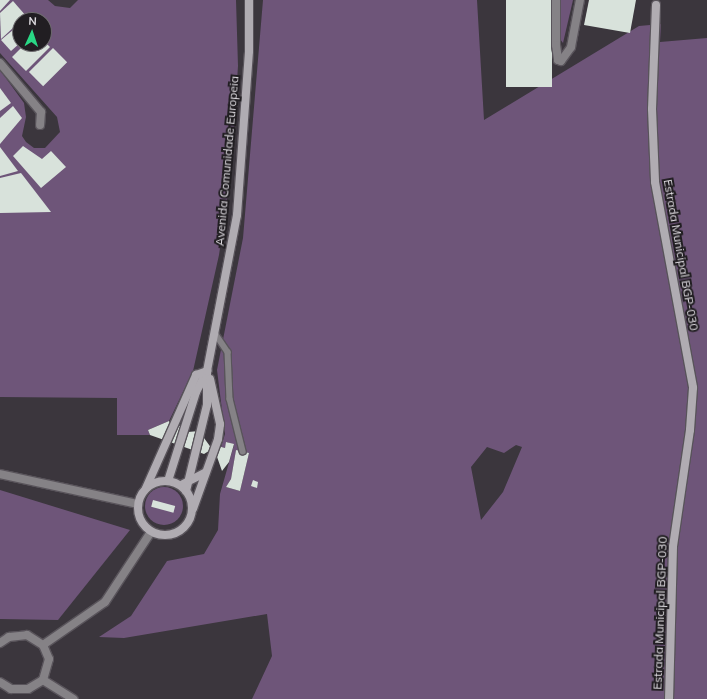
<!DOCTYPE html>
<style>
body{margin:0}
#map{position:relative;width:707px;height:699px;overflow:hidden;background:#3b363d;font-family:Mulish,sans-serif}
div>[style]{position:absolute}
.green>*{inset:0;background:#6e5579}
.round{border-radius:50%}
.building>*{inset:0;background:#d8e2db;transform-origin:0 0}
.roads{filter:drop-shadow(1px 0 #59545b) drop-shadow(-1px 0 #59545b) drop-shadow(0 1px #59545b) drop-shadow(0 -1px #59545b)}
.lane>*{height:5.5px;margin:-2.75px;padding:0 2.75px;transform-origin:2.75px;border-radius:2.75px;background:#858286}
.street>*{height:8px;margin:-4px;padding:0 4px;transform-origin:4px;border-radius:4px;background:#858286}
.secondary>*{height:8px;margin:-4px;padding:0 4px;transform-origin:4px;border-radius:4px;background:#b0acb2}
.secondary>.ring{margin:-4px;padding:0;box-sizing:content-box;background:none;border:8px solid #b0acb2;border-radius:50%}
span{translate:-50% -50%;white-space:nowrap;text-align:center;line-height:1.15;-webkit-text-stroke:4px #211e22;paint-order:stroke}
.street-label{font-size:12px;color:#e1dee3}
.north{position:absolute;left:12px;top:12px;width:40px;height:40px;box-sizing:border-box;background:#211e22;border:1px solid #6e6b6f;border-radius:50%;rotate:3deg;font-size:11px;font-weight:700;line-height:16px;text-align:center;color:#e1dee3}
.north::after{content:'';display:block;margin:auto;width:14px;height:18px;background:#29d885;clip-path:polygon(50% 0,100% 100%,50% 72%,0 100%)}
</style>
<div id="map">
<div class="green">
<div style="clip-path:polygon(evenodd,0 0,48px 0,55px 6px,70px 8px,78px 0,236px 0,238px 66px,231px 172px,219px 255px,193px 371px,169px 421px,148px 430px,150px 435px,117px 435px,117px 398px,0 397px,0 70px,24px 103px,26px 117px,22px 136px,26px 142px,34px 148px,45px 148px,60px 132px,57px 117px,0 53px,0 0,20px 20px,44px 20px,44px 44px,20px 44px,20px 20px)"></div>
<div style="clip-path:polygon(evenodd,263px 0,477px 0,484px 120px,639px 26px,661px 24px,660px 42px,707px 38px,707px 699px,252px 699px,272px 656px,267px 614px,124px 638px,99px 637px,131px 616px,167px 561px,204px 554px,218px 530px,220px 494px,234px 445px,227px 442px,225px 448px,221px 447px,225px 434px,217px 370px,243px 238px,263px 0,516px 445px,522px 447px,503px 492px,481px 520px,471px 467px,487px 447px,504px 453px,516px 445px,263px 0,236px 450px,249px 453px,240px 491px,226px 487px,231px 479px,236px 450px)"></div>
<div style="clip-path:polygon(561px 0,573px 0,563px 43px,560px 39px)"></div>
<div class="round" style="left:145px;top:487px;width:38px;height:38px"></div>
<div style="clip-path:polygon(0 490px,130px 530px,58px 620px,0 619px)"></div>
</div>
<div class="building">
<div style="clip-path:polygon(0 0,10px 0,0 11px)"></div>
<div style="left:506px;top:0;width:46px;height:87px"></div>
<div style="clip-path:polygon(589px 0,636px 0,630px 33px,584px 25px)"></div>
<div style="clip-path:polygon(13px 1px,26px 16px,1px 39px,0 13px)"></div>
<div style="clip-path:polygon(20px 24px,20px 43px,11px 51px,1px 40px)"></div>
<div style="clip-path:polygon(44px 41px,50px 47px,26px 71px,12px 57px,25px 44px,44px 44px)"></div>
<div style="left:53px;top:48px;width:20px;height:34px;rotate:45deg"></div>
<div style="clip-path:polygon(0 88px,11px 103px,0 111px)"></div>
<div style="clip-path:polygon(13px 106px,22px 118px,0 144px,0 118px)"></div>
<div style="clip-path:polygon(23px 146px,42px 159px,51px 151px,66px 167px,41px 188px,13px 156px)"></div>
<div style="clip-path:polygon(0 147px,18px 171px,0 176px)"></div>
<div style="clip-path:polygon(21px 173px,51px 212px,0 213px,0 178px)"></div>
<div style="clip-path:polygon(169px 421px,172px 427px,184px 425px,188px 432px,199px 431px,212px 449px,204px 454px,150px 435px,148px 430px)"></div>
<div style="clip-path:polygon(226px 442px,234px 444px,229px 462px,222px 471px,216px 454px,218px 446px,225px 448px)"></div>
<div style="clip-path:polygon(236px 450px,249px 453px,240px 491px,226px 487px,231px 479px)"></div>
<div style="clip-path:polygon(253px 480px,258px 482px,257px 488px,251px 486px)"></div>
<div style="left:153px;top:500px;width:23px;height:7px;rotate:15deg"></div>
</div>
<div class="roads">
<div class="lane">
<div style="left:215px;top:333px;width:23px;rotate:56deg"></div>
<div style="left:228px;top:352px;width:47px;rotate:87.6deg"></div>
<div style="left:230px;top:399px;width:54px;rotate:76deg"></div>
</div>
<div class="street">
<div style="left:556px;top:0;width:45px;rotate:90deg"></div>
<div style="left:556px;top:45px;width:15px;rotate:82deg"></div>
<div style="left:558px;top:60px;width:3px;rotate:18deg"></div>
<div style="left:561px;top:61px;width:17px;rotate:-54deg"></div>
<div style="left:571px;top:47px;width:48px;rotate:-79.2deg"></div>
<div style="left:0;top:63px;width:64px;rotate:50.1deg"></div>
<div style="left:41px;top:112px;width:13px;rotate:94deg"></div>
<div style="left:0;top:474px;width:141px;rotate:12.3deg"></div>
<div style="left:0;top:643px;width:11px;rotate:-34deg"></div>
<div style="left:9px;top:637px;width:18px;rotate:-6deg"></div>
<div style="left:27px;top:635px;width:19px;rotate:32deg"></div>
<div style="left:43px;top:645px;width:15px;rotate:67deg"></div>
<div style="left:49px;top:659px;width:22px;rotate:106deg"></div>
<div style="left:43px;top:680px;width:17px;rotate:149deg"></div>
<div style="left:28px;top:689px;width:17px;rotate:180deg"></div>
<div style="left:11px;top:689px;width:13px;rotate:-148deg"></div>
<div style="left:43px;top:645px;width:75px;rotate:-34.7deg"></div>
<div style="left:105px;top:602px;width:84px;rotate:-56.7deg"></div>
<div style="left:43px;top:680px;width:36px;rotate:32deg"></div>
</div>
<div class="secondary">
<div style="left:656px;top:5px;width:104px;rotate:92.2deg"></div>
<div style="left:652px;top:109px;width:73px;rotate:87.6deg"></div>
<div style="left:655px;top:182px;width:209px;rotate:79.5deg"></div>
<div style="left:693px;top:388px;width:42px;rotate:94.1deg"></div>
<div style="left:690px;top:430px;width:118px;rotate:98.3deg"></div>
<div style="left:673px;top:547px;width:152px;rotate:91.5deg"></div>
<div class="ring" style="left:138px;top:481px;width:46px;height:46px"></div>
<div style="left:168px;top:481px;width:93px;rotate:-72.5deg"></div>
<div style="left:196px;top:392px;width:24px;rotate:-62deg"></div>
<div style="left:183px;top:484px;width:25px;rotate:-27deg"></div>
<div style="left:146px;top:488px;width:124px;rotate:-66.1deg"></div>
<div style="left:196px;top:375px;width:12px;rotate:-20deg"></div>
<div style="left:186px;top:491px;width:89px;rotate:-76.3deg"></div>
<div style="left:207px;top:405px;width:34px;rotate:-90deg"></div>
<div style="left:207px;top:371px;width:159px;rotate:-79.1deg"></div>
<div style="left:237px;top:215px;width:164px;rotate:-85.8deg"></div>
<div style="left:249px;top:51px;width:51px;rotate:-90deg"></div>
<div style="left:193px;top:509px;width:74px;rotate:-70.3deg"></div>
<div style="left:218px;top:439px;width:15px;rotate:-82deg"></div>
<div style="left:220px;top:424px;width:46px;rotate:-102.5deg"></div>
</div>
</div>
<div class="street-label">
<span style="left:227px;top:161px;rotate:-85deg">Avenida Comunidade Europeia</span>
<span style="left:681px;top:255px;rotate:80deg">Estrada Municipal BGP-030</span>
<span style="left:660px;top:613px;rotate:-88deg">Estrada Municipal BGP-030</span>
</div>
<div class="north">N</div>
</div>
